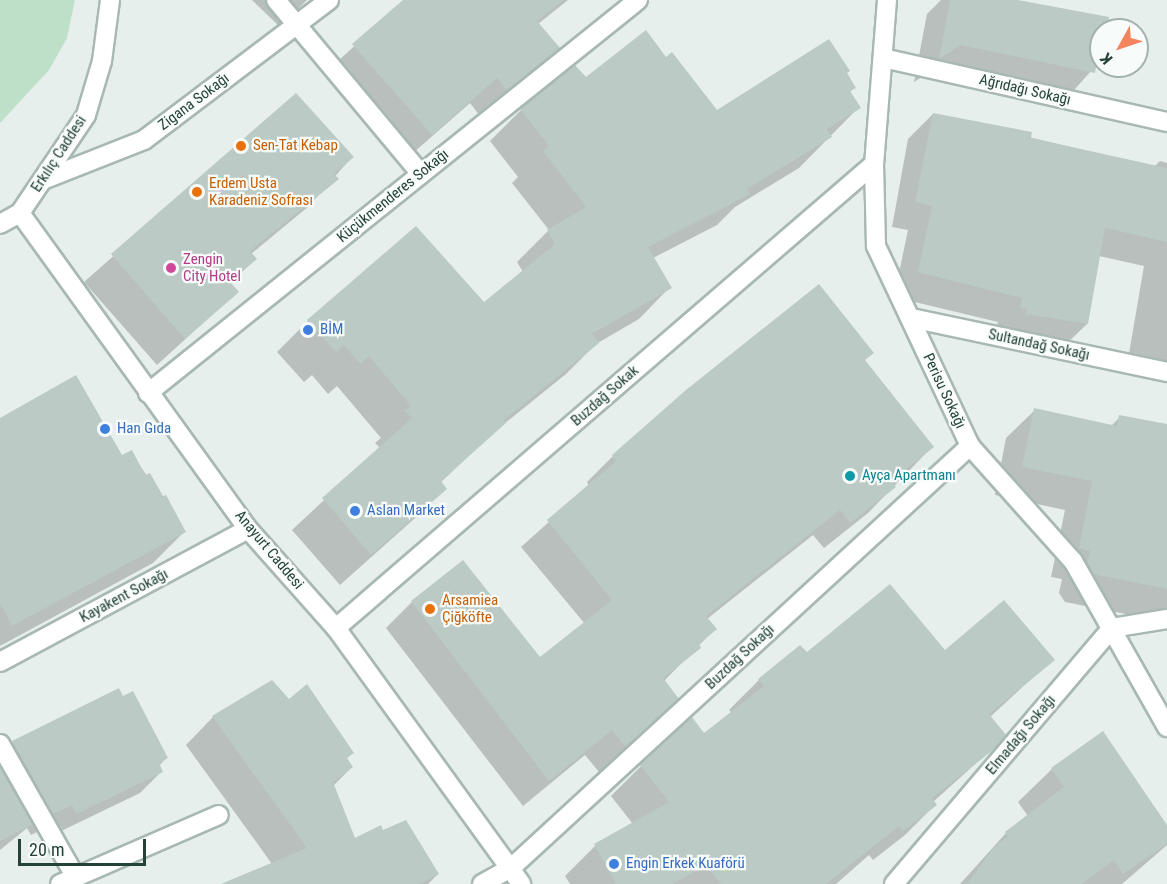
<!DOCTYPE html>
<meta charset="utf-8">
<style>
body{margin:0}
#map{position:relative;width:1167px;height:884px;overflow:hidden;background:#e6efeb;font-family:"Roboto Condensed",sans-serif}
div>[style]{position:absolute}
.green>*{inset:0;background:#bfe0c8}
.shadow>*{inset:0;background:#0003}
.building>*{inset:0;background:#bbcac4}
.roads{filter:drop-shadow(2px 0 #a8b8b2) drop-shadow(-2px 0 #a8b8b2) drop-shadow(0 2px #a8b8b2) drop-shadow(0 -2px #a8b8b2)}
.service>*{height:18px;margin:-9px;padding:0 9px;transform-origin:9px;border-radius:9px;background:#fff}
.minor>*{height:18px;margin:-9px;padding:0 9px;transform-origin:9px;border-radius:9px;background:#fff}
.tertiary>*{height:18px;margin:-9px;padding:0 9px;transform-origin:9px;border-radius:9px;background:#fff}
.dots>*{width:16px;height:16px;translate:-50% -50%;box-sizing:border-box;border:3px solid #f7fbf9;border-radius:50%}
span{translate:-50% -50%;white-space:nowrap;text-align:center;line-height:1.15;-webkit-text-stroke:4.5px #f7fbf9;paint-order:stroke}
.street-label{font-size:15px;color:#24423a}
.food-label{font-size:15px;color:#c56008}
.left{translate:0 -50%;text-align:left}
.hotel-label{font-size:15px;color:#b23c85}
.shop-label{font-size:15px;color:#366cbe}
.culture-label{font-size:15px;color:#0d838f}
.north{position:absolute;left:1089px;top:18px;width:60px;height:60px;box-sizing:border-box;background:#f7fbf9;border:2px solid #a3b1ad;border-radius:50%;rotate:230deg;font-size:16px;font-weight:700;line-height:24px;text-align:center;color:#24423a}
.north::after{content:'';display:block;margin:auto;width:21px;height:27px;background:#f4845f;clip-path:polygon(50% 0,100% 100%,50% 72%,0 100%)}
.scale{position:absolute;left:18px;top:839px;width:128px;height:27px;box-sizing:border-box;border:3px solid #24423a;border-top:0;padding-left:8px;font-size:18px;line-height:21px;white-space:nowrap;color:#24423a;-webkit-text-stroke:4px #f7fbf9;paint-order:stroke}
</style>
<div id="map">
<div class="green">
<div style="clip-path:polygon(0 0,75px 0,67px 38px,49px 70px,0 123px)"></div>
</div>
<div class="shadow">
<div style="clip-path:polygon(252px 0,307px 0,280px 27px)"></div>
<div style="clip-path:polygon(405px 0,568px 0,538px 24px,558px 48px,532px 74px,480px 116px,470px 103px,405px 160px,327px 71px)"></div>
<div style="clip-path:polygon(941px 0,1014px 0,1105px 30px,1101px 30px,1100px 61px,1067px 98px,933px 70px,914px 82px,927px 14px)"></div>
<div style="clip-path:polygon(666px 59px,716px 112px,845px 74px,854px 88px,849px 93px,859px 107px,799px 168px,735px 207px,717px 225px,653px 258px,670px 287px,639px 319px,596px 344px,566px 374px,494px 432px,440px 483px,445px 488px,414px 519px,340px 585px,292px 530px,380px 448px,375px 443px,381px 438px,337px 386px,328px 394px,312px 375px,304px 382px,277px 352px,308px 321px,484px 304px,523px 272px,517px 262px,549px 230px,512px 183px,518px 177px,490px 141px,521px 110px,586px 79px)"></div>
<div style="clip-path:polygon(296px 95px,352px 157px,309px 206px,251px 254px,255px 259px,230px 284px,237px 292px,157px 365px,84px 282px)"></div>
<div style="clip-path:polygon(933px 114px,1154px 167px,1160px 161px,1167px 163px,1167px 379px,1126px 371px,1144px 266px,1099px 256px,1087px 324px,1062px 348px,996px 333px,998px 322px,894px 297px,908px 230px,892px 227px,908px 139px)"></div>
<div style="clip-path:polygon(864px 361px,932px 447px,868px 513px,824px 548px,813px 535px,707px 619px,715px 629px,664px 681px,650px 725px,599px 772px,585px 755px,523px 806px,386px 628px,412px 602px,540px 659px,585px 624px,521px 547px,589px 486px,587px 482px,613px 456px)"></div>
<div style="clip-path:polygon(1035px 410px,1111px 426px,1120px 417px,1167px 425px,1167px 622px,1065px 602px,1059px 593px,1062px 579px,1051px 577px,1065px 510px,995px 495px,1006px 438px)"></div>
<div style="clip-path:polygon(0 419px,122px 457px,131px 452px,184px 532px,153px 563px,0 646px)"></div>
<div style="clip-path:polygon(945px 652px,1053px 659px,990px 717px,992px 749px,933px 802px,935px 805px,905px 835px,873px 860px,869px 855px,836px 884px,570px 884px,565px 876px,595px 846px,633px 824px,611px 796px,641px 766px,704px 735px,732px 713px,729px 710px,759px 680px,806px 655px)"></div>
<div style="clip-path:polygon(272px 682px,352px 767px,333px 786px,355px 840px,382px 832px,438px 874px,428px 884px,235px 884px,272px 864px,186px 745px,213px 717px)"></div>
<div style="clip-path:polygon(118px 690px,166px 758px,159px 766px,162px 771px,140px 793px,55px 834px,50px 825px,31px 835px,27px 828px,0 850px,0 756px,13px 743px)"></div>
<div style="clip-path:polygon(1052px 769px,1167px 828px,1167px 845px,1122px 884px,960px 884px,1006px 833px,1028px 816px,1018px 802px)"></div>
</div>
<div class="building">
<div style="clip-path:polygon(403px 0,564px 0,537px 21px,560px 48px,507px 91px,497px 78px,432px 135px,352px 44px)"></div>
<div style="clip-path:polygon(950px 0,1018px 0,1109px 17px,1107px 30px,1101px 30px,1101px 61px,1097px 60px,1095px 73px,960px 45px,939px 59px)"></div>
<div style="clip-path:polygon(646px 30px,666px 57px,672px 52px,717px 110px,829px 39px,850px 71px,847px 73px,856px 88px,850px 91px,861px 108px,827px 129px,832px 137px,747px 189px,750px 194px,648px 247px,672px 288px,592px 334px,599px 343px,504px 420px,506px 423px,441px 481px,447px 489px,371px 555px,322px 498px,412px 418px,405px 411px,411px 406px,369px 356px,360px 364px,344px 345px,336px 352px,307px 320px,416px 226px,484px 302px,555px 244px,547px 230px,586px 207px,543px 151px,549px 146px,520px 109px,575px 65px,586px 77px)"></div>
<div style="clip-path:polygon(296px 93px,354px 157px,334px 174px,339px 179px,250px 251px,257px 259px,230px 282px,239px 292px,185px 339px,111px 254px)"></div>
<div style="clip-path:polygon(933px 113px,1032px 132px,1031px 138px,1167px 168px,1167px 242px,1105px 228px,1088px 324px,1026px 314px,1027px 309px,1020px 308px,1022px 298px,918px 272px,932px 206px,915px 202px)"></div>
<div style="clip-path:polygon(819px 284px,874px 353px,865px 360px,934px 447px,891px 481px,896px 487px,850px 523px,840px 510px,706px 616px,717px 629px,699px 644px,701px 648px,663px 678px,679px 699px,626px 747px,612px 730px,549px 781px,411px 601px,463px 560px,540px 657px,612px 600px,547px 520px,616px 461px,612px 455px,686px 390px)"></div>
<div style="clip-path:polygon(76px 375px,122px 455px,132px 450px,145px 475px,150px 473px,163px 496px,166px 495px,186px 532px,12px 626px,0 603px,0 418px)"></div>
<div style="clip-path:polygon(1034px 408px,1117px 426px,1119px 415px,1167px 424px,1167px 589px,1093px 574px,1087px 563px,1090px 551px,1079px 548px,1092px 481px,1022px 467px)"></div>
<div style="clip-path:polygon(890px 584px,945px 650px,1004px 600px,1055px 660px,989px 714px,1006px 735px,993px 750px,932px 798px,937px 805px,903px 831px,899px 826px,826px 884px,721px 884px,706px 866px,672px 884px,616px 884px,594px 844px,669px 802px,640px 765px,692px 717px,704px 733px,764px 686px,758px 679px,800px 645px,807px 652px)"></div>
<div style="clip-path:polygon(272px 680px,289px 699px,307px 684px,354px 753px,347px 758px,353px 767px,333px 782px,355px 838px,381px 825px,383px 830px,406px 820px,439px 874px,419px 884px,221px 884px,307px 848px,212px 716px)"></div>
<div style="clip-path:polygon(119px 688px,123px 696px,133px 691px,168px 758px,159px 763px,163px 772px,76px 814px,72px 805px,53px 814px,12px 741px)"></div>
<div style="clip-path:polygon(1103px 731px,1167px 825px,1167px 844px,1123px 874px,1114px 860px,1082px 884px,967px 884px,994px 847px,1008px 836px,1005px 832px,1064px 787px,1051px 768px)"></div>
<div style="clip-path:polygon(0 767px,33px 824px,0 841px)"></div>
</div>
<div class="roads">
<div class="service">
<div style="left:0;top:744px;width:152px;rotate:60.4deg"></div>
<div style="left:60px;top:884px;width:173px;rotate:-23.5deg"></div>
</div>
<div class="minor">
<div style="left:276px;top:0;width:226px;rotate:50.2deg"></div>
<div style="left:887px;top:0;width:165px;rotate:94.5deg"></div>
<div style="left:874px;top:164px;width:82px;rotate:88.6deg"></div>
<div style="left:876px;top:246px;width:221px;rotate:64.8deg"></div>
<div style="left:970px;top:446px;width:154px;rotate:48.2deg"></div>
<div style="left:1073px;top:561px;width:191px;rotate:60.5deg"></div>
<div style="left:883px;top:58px;width:291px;rotate:12.7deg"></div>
<div style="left:45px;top:179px;width:106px;rotate:-21.5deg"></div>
<div style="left:144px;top:140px;width:232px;rotate:-37.1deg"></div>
<div style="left:911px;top:318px;width:262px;rotate:11.9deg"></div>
<div style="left:148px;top:393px;width:628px;rotate:-38.73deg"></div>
<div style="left:336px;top:628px;width:710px;rotate:-40.78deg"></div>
<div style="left:0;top:662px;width:281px;rotate:-28.2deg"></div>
<div style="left:482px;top:884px;width:33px;rotate:-29deg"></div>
<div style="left:511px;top:868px;width:624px;rotate:-42.6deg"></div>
<div style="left:894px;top:884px;width:336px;rotate:-49.6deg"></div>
<div style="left:1112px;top:628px;width:56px;rotate:-9.3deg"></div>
</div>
<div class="tertiary">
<div style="left:20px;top:213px;width:390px;rotate:54.2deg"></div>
<div style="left:248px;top:529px;width:132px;rotate:48.4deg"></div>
<div style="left:336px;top:628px;width:316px;rotate:54.1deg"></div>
<div style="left:0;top:224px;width:23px;rotate:-29deg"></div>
<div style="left:20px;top:213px;width:118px;rotate:-56deg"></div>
<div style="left:86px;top:115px;width:56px;rotate:-73.5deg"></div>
<div style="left:102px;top:61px;width:62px;rotate:-82.5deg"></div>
</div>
</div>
<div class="dots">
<div style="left:241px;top:146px;background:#e8710a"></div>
<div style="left:197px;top:192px;background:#e8710a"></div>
<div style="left:171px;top:268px;background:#d1479c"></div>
<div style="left:308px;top:330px;background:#3f7fe0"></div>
<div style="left:105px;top:429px;background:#3f7fe0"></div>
<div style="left:850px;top:476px;background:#0f9aa8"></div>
<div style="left:355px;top:511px;background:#3f7fe0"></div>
<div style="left:430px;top:609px;background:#e8710a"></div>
<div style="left:614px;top:864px;background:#3f7fe0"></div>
</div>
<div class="street-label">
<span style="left:1025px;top:90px;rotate:13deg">Ağrıdağı Sokağı</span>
<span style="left:194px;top:102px;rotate:-37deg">Zigana Sokağı</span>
<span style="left:59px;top:154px;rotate:-57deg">Erkılıç Caddesi</span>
<span style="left:393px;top:196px;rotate:-39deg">Küçükmenderes Sokağı</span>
<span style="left:1039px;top:345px;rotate:12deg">Sultandağ Sokağı</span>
<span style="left:944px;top:391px;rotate:65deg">Perisu Sokağı</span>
<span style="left:605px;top:396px;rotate:-41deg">Buzdağ Sokak</span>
<span style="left:269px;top:550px;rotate:50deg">Anayurt Caddesi</span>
<span style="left:124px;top:596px;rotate:-28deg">Kayakent Sokağı</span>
<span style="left:740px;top:657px;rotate:-43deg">Buzdağ Sokağı</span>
<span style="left:1021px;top:735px;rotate:-50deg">Elmadağı Sokağı</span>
</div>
<div class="food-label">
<span class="left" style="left:253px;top:146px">Sen-Tat Kebap</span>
<span class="left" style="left:209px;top:192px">Erdem Usta<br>Karadeniz Sofrası</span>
<span class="left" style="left:442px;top:609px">Arsamiea<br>Çiğköfte</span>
</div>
<div class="hotel-label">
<span class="left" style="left:183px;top:268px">Zengin<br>City Hotel</span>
</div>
<div class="shop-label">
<span class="left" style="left:320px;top:330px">BİM</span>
<span class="left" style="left:117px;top:429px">Han Gıda</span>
<span class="left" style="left:367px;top:511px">Aslan Market</span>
<span class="left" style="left:626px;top:864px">Engin Erkek Kuaförü</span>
</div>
<div class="culture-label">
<span class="left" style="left:862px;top:476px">Ayça Apartmanı</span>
</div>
<div class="north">K</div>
<div class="scale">20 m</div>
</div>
